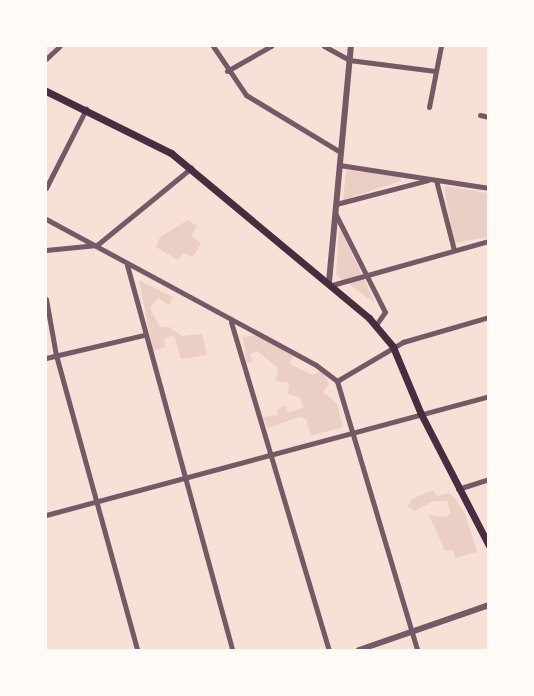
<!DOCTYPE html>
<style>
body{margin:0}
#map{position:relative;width:534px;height:696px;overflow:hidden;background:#f7e1d7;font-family:Figtree,sans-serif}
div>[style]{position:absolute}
.green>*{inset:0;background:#ebcfc5}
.minor>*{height:5px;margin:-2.5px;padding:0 2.5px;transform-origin:2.5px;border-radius:2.5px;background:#755966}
.tertiary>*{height:6px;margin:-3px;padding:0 3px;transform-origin:3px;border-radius:3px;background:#755966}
.secondary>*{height:7px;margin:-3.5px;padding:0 3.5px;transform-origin:3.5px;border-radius:3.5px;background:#4a2c40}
span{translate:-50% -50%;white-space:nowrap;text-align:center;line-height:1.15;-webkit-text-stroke:6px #fffaf5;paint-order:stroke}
.frame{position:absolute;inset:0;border:47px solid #fffaf5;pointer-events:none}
</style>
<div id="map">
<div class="green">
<div style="clip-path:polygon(346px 170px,400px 177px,401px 181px,343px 200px)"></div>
<div style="clip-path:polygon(444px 186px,488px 193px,488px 237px,454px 243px)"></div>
<div style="clip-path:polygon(188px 220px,197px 226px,191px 236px,201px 243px,193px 257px,184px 253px,178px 260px,156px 247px,160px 237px)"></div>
<div style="clip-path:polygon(339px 227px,341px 230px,375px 303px,336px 275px)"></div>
<div style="clip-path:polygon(139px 280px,173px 297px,169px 305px,158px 298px,150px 308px,160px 327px,169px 327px,182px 336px,202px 334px,207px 355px,181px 359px,174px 335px,164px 339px,165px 347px,153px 351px)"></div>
<div style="clip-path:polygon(257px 335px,293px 356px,290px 364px,313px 375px,324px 369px,329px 384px,323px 392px,337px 403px,343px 427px,311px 436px,306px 419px,299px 417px,268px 428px,263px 417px,278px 415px,277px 410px,285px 405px,288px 413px,304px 407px,299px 397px,288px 394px,289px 383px,276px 381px,278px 368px,257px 351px,250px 354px,253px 362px,247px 363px,243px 337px)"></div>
<div style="clip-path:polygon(432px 490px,438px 496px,449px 493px,455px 498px,465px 514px,477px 552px,455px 558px,453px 550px,445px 551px,429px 515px,445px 517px,451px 513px,447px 501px,434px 501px,415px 511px,407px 506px,412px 499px)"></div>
</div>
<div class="minor">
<div style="left:213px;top:46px;width:59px;rotate:56deg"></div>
<div style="left:246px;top:95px;width:110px;rotate:31.2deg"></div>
<div style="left:324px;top:46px;width:29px;rotate:29deg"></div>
<div style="left:349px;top:60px;width:87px;rotate:7.3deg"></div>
<div style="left:46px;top:59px;width:19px;rotate:-43deg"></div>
<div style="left:227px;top:71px;width:51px;rotate:-29.6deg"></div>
<div style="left:429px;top:107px;width:62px;rotate:-78.9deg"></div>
<div style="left:480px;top:115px;width:9px;rotate:13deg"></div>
<div style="left:339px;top:165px;width:152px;rotate:8.7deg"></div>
<div style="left:436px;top:180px;width:72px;rotate:75.6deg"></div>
<div style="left:46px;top:188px;width:89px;rotate:-63.1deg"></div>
<div style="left:336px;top:204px;width:95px;rotate:-14.6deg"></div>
<div style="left:335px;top:213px;width:111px;rotate:63.2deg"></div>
<div style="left:385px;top:312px;width:16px;rotate:125deg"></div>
<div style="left:46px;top:219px;width:307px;rotate:28.4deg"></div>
<div style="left:316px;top:365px;width:26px;rotate:37deg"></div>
<div style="left:337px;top:381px;width:281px;rotate:73.4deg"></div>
<div style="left:46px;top:250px;width:51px;rotate:-5.6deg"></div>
<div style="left:97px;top:245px;width:122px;rotate:-39.3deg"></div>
<div style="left:127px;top:265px;width:399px;rotate:74.7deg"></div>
<div style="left:332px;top:285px;width:163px;rotate:-15.7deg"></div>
<div style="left:46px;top:299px;width:57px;rotate:79.9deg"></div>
<div style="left:56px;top:355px;width:306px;rotate:74.6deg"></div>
<div style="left:231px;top:322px;width:342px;rotate:73.4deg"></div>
<div style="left:46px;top:358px;width:101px;rotate:-13.2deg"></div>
<div style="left:337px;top:381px;width:77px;rotate:-30.6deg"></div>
<div style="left:403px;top:342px;width:90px;rotate:-16.2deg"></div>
<div style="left:458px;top:489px;width:33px;rotate:-18deg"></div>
<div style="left:46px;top:515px;width:459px;rotate:-15deg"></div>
</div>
<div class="tertiary">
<div style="left:329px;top:282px;width:237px;rotate:-84.7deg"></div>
<div style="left:359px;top:650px;width:138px;rotate:-19.1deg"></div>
</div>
<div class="secondary">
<div style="left:46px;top:91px;width:140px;rotate:26.4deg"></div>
<div style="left:171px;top:153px;width:258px;rotate:39.8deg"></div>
<div style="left:369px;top:318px;width:38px;rotate:50deg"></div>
<div style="left:393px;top:347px;width:73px;rotate:67.3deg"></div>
<div style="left:421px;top:414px;width:148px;rotate:62.7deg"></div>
</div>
<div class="frame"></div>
</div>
